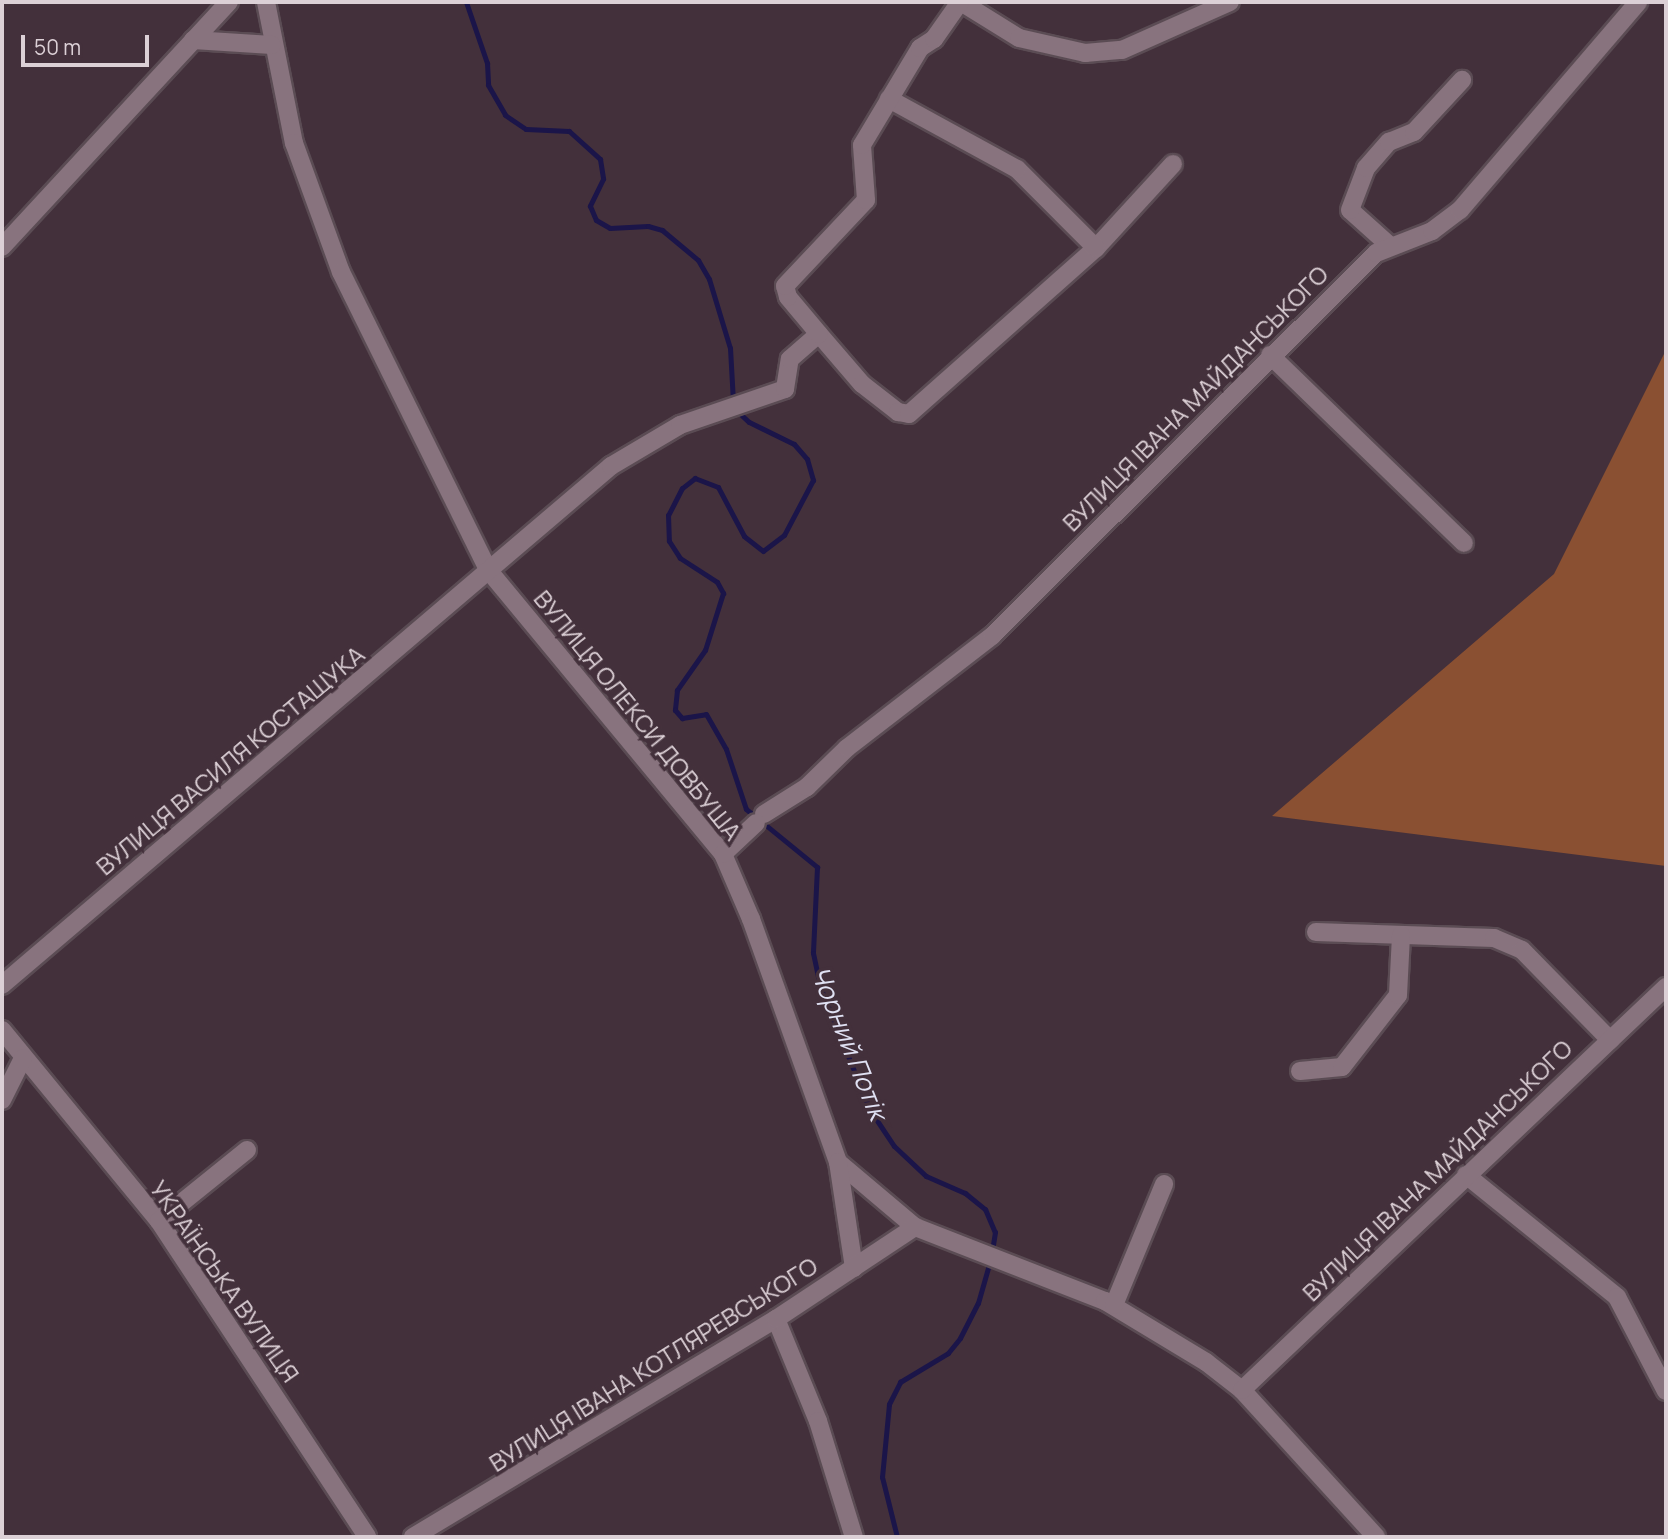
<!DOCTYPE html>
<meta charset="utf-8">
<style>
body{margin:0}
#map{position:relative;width:1668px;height:1539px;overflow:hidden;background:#43303b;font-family:Manrope,sans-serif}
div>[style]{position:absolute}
.green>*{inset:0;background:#8a5032}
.stream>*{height:5px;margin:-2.5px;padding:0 2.5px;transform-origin:2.5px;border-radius:2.5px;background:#1b1549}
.roads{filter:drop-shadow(2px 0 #5b4c54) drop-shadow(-2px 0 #5b4c54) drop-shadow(0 2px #5b4c54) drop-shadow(0 -2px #5b4c54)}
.minor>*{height:18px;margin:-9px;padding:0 9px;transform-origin:9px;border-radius:9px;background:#88737e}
span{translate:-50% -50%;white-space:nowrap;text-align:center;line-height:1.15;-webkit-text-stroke:7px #43303b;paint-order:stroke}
.street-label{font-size:24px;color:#dcd0d6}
.water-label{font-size:26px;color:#e0e1f3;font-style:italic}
.frame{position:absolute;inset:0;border:4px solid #dcd0d6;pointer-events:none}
.scale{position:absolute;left:21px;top:35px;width:128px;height:32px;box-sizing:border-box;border:4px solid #dcd0d6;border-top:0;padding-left:9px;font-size:21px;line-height:24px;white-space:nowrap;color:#dcd0d6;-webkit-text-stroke:5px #43303b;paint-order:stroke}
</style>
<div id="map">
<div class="green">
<div style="clip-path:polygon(1666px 350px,1666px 866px,1272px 816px,1554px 574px)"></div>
</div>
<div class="stream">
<div style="left:466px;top:2px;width:65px;rotate:71deg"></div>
<div style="left:487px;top:63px;width:22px;rotate:87deg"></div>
<div style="left:488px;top:85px;width:34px;rotate:60deg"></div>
<div style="left:505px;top:115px;width:25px;rotate:34deg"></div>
<div style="left:526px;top:129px;width:43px;rotate:2.7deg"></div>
<div style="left:569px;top:131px;width:42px;rotate:42.1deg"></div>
<div style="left:600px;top:159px;width:20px;rotate:81deg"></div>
<div style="left:603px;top:179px;width:30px;rotate:116deg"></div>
<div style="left:590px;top:206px;width:15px;rotate:67deg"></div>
<div style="left:596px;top:220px;width:16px;rotate:30deg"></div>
<div style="left:610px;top:228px;width:38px;rotate:-3deg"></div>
<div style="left:648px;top:226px;width:15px;rotate:16deg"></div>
<div style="left:662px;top:230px;width:47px;rotate:39.8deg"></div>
<div style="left:698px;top:260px;width:22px;rotate:60deg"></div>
<div style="left:709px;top:279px;width:72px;rotate:73.1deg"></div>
<div style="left:730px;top:348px;width:54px;rotate:86.8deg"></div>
<div style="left:737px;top:411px;width:16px;rotate:43deg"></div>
<div style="left:749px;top:422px;width:50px;rotate:26.1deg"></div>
<div style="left:794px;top:444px;width:20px;rotate:49deg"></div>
<div style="left:807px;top:459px;width:22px;rotate:74deg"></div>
<div style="left:813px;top:480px;width:62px;rotate:117.8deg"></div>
<div style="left:784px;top:535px;width:26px;rotate:143deg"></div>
<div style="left:763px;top:551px;width:24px;rotate:-142deg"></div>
<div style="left:744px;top:536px;width:55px;rotate:-118deg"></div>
<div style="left:718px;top:487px;width:25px;rotate:-159deg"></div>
<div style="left:695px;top:478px;width:16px;rotate:142deg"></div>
<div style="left:682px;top:488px;width:30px;rotate:117deg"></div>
<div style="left:668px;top:515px;width:26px;rotate:88deg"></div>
<div style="left:669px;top:541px;width:20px;rotate:57deg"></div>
<div style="left:680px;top:558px;width:44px;rotate:33deg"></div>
<div style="left:717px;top:582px;width:13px;rotate:61deg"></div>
<div style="left:723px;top:593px;width:60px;rotate:107.5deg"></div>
<div style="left:705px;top:650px;width:49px;rotate:125deg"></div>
<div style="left:677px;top:690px;width:20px;rotate:96deg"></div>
<div style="left:675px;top:710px;width:11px;rotate:49deg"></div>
<div style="left:682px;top:718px;width:24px;rotate:-9deg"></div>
<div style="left:706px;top:714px;width:40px;rotate:60.3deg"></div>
<div style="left:726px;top:749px;width:63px;rotate:71.6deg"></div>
<div style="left:746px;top:809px;width:92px;rotate:39.2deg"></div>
<div style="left:817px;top:867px;width:86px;rotate:92.7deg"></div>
<div style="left:813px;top:953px;width:35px;rotate:78deg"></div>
<div style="left:820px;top:987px;width:133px;rotate:67.9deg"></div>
<div style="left:870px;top:1110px;width:43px;rotate:56.3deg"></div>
<div style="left:894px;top:1146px;width:44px;rotate:43.2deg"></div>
<div style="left:926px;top:1176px;width:43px;rotate:23.6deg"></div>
<div style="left:965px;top:1193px;width:26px;rotate:39deg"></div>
<div style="left:985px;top:1209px;width:25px;rotate:67deg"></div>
<div style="left:995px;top:1232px;width:20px;rotate:99deg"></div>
<div style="left:897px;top:1537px;width:62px;rotate:-104deg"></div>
<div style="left:882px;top:1477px;width:73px;rotate:-84.5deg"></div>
<div style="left:889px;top:1404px;width:25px;rotate:-63deg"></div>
<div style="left:900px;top:1382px;width:56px;rotate:-31.1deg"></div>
<div style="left:948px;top:1353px;width:19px;rotate:-51deg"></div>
<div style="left:960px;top:1338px;width:39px;rotate:-63deg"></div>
<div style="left:978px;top:1303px;width:44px;rotate:-74.1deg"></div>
</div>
<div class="roads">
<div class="minor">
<div style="left:266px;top:2px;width:144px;rotate:78.8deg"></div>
<div style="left:294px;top:143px;width:137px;rotate:70deg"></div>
<div style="left:341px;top:272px;width:334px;rotate:63.7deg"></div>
<div style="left:489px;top:571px;width:367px;rotate:50.4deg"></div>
<div style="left:723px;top:854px;width:71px;rotate:66.7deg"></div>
<div style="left:751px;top:919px;width:258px;rotate:70.3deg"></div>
<div style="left:838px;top:1162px;width:101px;rotate:40.2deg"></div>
<div style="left:915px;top:1227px;width:204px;rotate:21.3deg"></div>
<div style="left:1105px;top:1301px;width:118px;rotate:31.1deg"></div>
<div style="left:1206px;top:1362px;width:46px;rotate:37.9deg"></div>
<div style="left:1242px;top:1390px;width:199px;rotate:47.6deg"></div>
<div style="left:961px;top:2px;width:68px;rotate:31.8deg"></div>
<div style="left:1019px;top:38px;width:68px;rotate:12.8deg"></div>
<div style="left:1085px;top:53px;width:37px;rotate:-5deg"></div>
<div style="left:1122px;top:50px;width:118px;rotate:-24deg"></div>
<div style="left:193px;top:40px;width:79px;rotate:3.6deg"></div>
<div style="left:1389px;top:245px;width:52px;rotate:-138.1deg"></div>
<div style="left:1350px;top:210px;width:45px;rotate:-69.1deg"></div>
<div style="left:1366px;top:168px;width:35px;rotate:-49deg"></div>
<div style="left:1389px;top:142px;width:27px;rotate:-22deg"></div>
<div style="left:1414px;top:132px;width:71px;rotate:-47.3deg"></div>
<div style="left:2px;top:247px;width:334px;rotate:-47.2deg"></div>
<div style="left:1096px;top:248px;width:114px;rotate:-47.5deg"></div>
<div style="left:819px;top:334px;width:66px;rotate:49.3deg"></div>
<div style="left:862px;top:384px;width:46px;rotate:37.9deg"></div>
<div style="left:898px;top:412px;width:11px;rotate:10deg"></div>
<div style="left:909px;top:414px;width:250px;rotate:-41.6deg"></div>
<div style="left:1096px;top:248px;width:112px;rotate:-135deg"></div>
<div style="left:1017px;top:169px;width:146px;rotate:-151.3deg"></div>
<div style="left:1270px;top:355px;width:270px;rotate:44.1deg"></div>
<div style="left:764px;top:814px;width:51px;rotate:-32.1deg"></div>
<div style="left:807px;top:787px;width:56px;rotate:-44.3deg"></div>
<div style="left:847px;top:748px;width:183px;rotate:-37.7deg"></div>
<div style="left:992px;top:636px;width:542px;rotate:-44.93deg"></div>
<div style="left:1376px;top:253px;width:60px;rotate:-21.4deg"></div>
<div style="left:1432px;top:231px;width:35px;rotate:-37deg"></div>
<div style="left:1460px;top:210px;width:274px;rotate:-49.4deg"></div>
<div style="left:723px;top:854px;width:45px;rotate:-43.2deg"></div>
<div style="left:1316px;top:932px;width:178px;rotate:1.9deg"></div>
<div style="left:1494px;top:938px;width:30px;rotate:23deg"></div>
<div style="left:1522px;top:950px;width:126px;rotate:45.6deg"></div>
<div style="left:2px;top:985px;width:800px;rotate:-40.44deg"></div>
<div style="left:611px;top:466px;width:80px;rotate:-30.7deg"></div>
<div style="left:680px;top:425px;width:111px;rotate:-18.9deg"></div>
<div style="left:785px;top:389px;width:30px;rotate:-81deg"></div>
<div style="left:790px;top:359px;width:38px;rotate:-41deg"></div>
<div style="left:819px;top:334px;width:48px;rotate:-130deg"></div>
<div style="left:788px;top:297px;width:11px;rotate:-105deg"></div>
<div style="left:785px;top:286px;width:118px;rotate:-46.7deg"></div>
<div style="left:866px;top:200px;width:55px;rotate:-94.2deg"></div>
<div style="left:862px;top:145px;width:113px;rotate:-59.1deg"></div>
<div style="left:920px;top:48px;width:17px;rotate:-33deg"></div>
<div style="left:934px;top:39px;width:45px;rotate:-54.9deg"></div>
<div style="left:2px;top:1030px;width:247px;rotate:50.6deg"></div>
<div style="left:159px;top:1221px;width:378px;rotate:56.6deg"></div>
<div style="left:1300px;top:1071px;width:42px;rotate:-5.4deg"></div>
<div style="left:1342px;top:1067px;width:91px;rotate:-52.1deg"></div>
<div style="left:1398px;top:995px;width:60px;rotate:-87.1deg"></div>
<div style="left:2px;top:1100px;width:47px;rotate:-63.4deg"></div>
<div style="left:838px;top:1162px;width:107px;rotate:81.4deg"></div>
<div style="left:1466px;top:1175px;width:194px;rotate:38.9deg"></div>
<div style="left:1617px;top:1297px;width:106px;rotate:62.5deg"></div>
<div style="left:159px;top:1221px;width:113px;rotate:-38.9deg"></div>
<div style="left:1114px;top:1305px;width:131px;rotate:-67.5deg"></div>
<div style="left:776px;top:1319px;width:110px;rotate:67.6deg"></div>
<div style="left:818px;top:1421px;width:121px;rotate:72.8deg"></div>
<div style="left:1242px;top:1390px;width:585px;rotate:-43.55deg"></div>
<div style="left:413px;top:1537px;width:423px;rotate:-31deg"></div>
<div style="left:776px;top:1319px;width:167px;rotate:-33.5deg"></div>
</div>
</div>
<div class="street-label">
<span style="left:1195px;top:398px;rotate:-45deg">ВУЛИЦЯ ІВАНА МАЙДАНСЬКОГО</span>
<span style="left:638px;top:715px;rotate:51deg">ВУЛИЦЯ ОЛЕКСИ ДОВБУША</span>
<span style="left:230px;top:760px;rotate:-40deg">ВУЛИЦЯ ВАСИЛЯ КОСТАЩУКА</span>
<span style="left:1437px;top:1170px;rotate:-44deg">ВУЛИЦЯ ІВАНА МАЙДАНСЬКОГО</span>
<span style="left:225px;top:1281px;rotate:55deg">УКРАЇНСЬКА ВУЛИЦЯ</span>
<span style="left:653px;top:1364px;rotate:-32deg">ВУЛИЦЯ ІВАНА КОТЛЯРЕВСЬКОГО</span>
</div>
<div class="water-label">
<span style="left:849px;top:1043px;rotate:68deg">Чорний Потік</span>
</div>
<div class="frame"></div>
<div class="scale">50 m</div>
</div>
